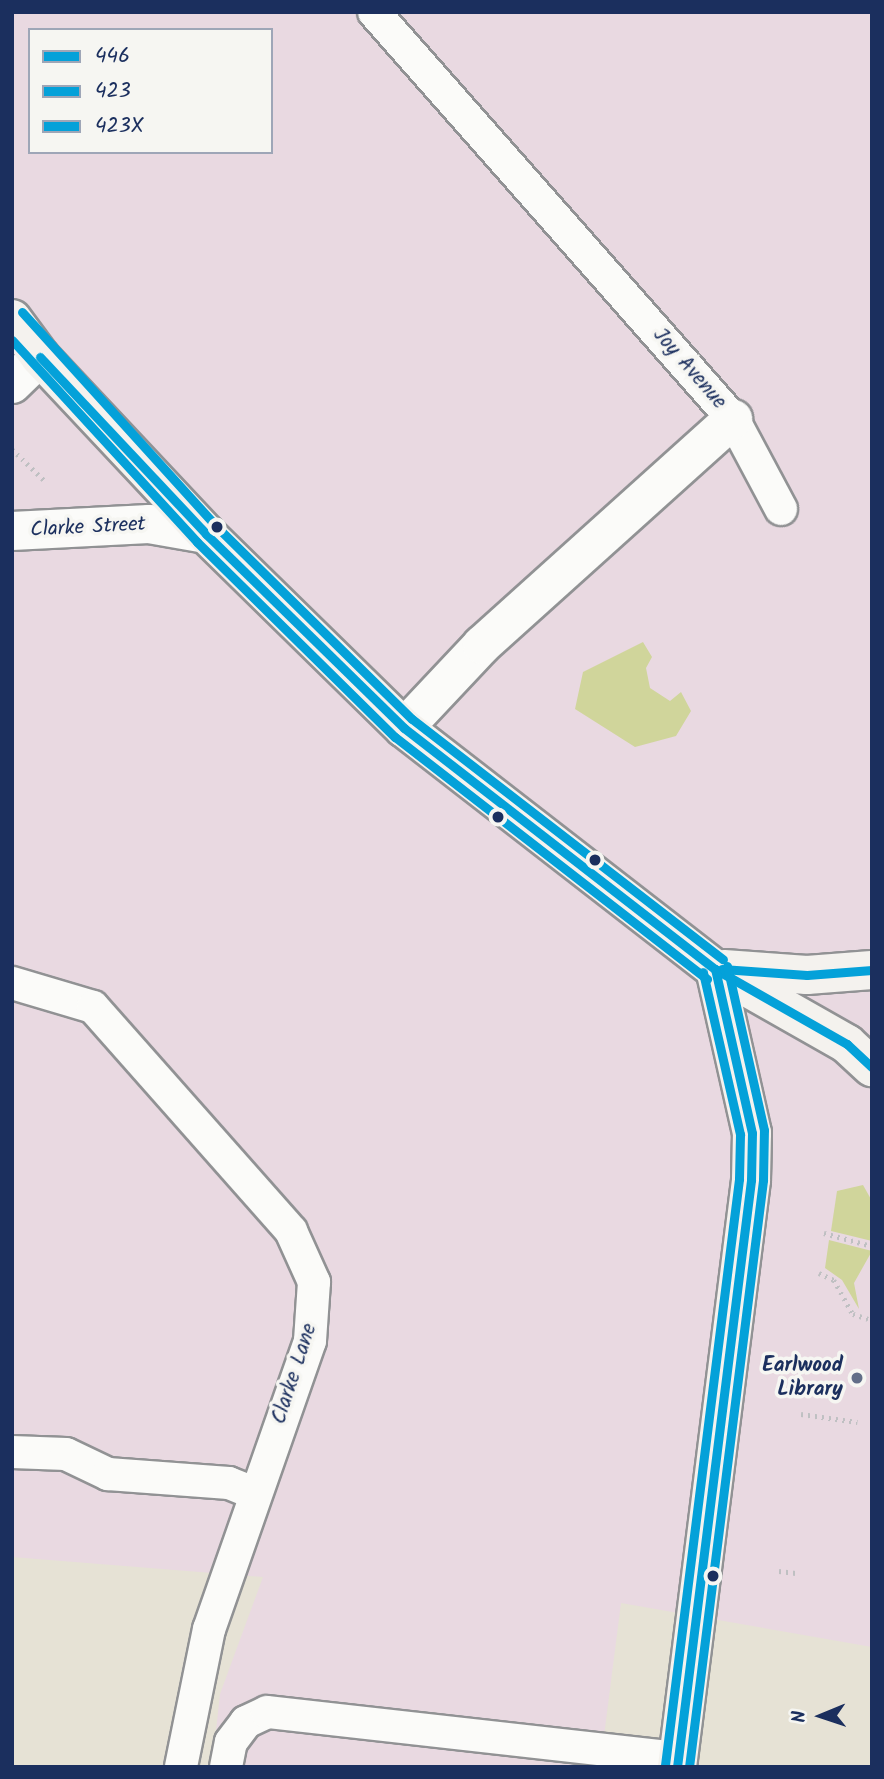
<!DOCTYPE html>
<style>
body{margin:0}
#map{position:relative;width:884px;height:1779px;overflow:hidden;background:#e6e2d5;font-family:Kalam,sans-serif}
div>[style]{position:absolute}
.built>*{inset:0;background:#e9d9e1}
.green>*{inset:0;background:#d0d59b}
.path>*{height:4.5px;margin-top:-2.25px;transform-origin:0;background:repeating-linear-gradient(90deg,#bfc0c2 0 2px,transparent 0 7px)}
.roads{filter:drop-shadow(2px 0 #919294) drop-shadow(-2px 0 #919294) drop-shadow(0 2px #919294) drop-shadow(0 -2px #919294)}
.lane>*{height:32px;margin:-16px;padding:0 16px;transform-origin:16px;border-radius:16px;background:#fbfbf9}
.street>*{height:38px;margin:-19px;padding:0 19px;transform-origin:19px;border-radius:19px;background:#fbfbf9}
.secondary>*{height:38px;margin:-19px;padding:0 19px;transform-origin:19px;border-radius:19px;background:#f4f2ee}
.bus-1>*{height:9px;margin:-4.5px;padding:0 4.5px;transform-origin:4.5px;border-radius:4.5px;background:#04a1d9}
.bus-2>*{height:9px;margin:-4.5px;padding:0 4.5px;transform-origin:4.5px;border-radius:4.5px;background:#04a1d9}
.bus-3>*{height:9px;margin:-4.5px;padding:0 4.5px;transform-origin:4.5px;border-radius:4.5px;background:#04a1d9}
.dots>*{width:19px;height:19px;translate:-50% -50%;box-sizing:border-box;border:4px solid #f6f6f2;border-radius:50%}
span{translate:-50% -50%;white-space:nowrap;text-align:center;line-height:1.15;-webkit-text-stroke:7px #f6f6f2;paint-order:stroke}
.street-label{font-size:21px;color:#1b2f5e}
.poi-label{font-size:21px;color:#1b2f5e;font-weight:700}
.right{translate:-100% -50%;text-align:right}
.frame{position:absolute;inset:0;border:14px solid #1b2f5e;pointer-events:none}
.legend{position:absolute;left:28px;top:28px;width:245px;height:126px;box-sizing:border-box;background:#f6f6f2;border:2px solid #9ea6b7;margin:0;padding:9px 12px;list-style:none;font-size:21px;color:#1b2f5e}
.legend li{display:flex;align-items:center;gap:14px;height:35px}
.legend b{width:35px;border:2px solid #9ea6b7}
.north{position:absolute;left:786px;top:1681px;width:70px;height:70px;-webkit-text-stroke:5px #f6f6f2;paint-order:stroke;rotate:268deg;font-size:19px;font-weight:700;line-height:28px;text-align:center;color:#1b2f5e}
.north::after{content:'';display:block;margin:auto;width:24px;height:32px;background:#1b2f5e;clip-path:polygon(50% 0,100% 100%,50% 72%,0 100%)}
</style>
<div id="map">
<div class="built">
<div style="clip-path:polygon(evenodd,12px 12px,872px 12px,872px 1647px,621px 1603px,600px 1767px,212px 1767px,220px 1694px,263px 1577px,12px 1557px,12px 12px,30px 30px,271px 30px,271px 152px,30px 152px,30px 30px)"></div>
</div>
<div class="green">
<div style="clip-path:polygon(643px 642px,652px 657px,646px 668px,650px 688px,670px 701px,681px 692px,691px 711px,676px 736px,635px 747px,575px 709px,583px 672px)"></div>
<div style="clip-path:polygon(863px 1185px,872px 1201px,872px 1241px,831px 1231px,837px 1191px)"></div>
<div style="clip-path:polygon(829px 1240px,872px 1251px,854px 1283px,859px 1309px,842px 1280px,825px 1268px)"></div>
</div>
<div class="path">
<div style="left:12px;top:449px;width:45px;rotate:44.1deg"></div>
<div style="left:824px;top:1233px;width:50px;rotate:15.2deg"></div>
<div style="left:819px;top:1273px;width:17px;rotate:25deg"></div>
<div style="left:834px;top:1280px;width:39px;rotate:61deg"></div>
<div style="left:853px;top:1314px;width:16px;rotate:18deg"></div>
<div style="left:801px;top:1414px;width:57px;rotate:8.1deg"></div>
<div style="left:779px;top:1571px;width:17px;rotate:7deg"></div>
</div>
<div class="roads">
<div class="lane">
<div style="left:374px;top:12px;width:543px;rotate:48.59deg"></div>
<div style="left:733px;top:419px;width:102px;rotate:61.9deg"></div>
<div style="left:12px;top:983px;width:84px;rotate:16.5deg"></div>
<div style="left:93px;top:1007px;width:299px;rotate:48.5deg"></div>
<div style="left:291px;top:1231px;width:56px;rotate:65.7deg"></div>
<div style="left:314px;top:1282px;width:59px;rotate:93.9deg"></div>
<div style="left:310px;top:1341px;width:305px;rotate:109.3deg"></div>
<div style="left:209px;top:1629px;width:141px;rotate:101.5deg"></div>
<div style="left:12px;top:1452px;width:54px;rotate:2.1deg"></div>
<div style="left:66px;top:1454px;width:47px;rotate:25.5deg"></div>
<div style="left:108px;top:1474px;width:121px;rotate:4.3deg"></div>
<div style="left:229px;top:1483px;width:27px;rotate:22deg"></div>
<div style="left:226px;top:1767px;width:25px;rotate:-79deg"></div>
<div style="left:231px;top:1742px;width:25px;rotate:-53deg"></div>
<div style="left:246px;top:1722px;width:23px;rotate:-25deg"></div>
<div style="left:267px;top:1712px;width:414px;rotate:6.4deg"></div>
</div>
<div class="street">
<div style="left:12px;top:384px;width:39px;rotate:-44deg"></div>
<div style="left:12px;top:531px;width:137px;rotate:-2.9deg"></div>
<div style="left:149px;top:524px;width:58px;rotate:10deg"></div>
<div style="left:404px;top:728px;width:114px;rotate:-46.8deg"></div>
<div style="left:482px;top:645px;width:338px;rotate:-42deg"></div>
</div>
<div class="secondary">
<div style="left:12px;top:319px;width:47px;rotate:53.6deg"></div>
<div style="left:40px;top:357px;width:243px;rotate:46.8deg"></div>
<div style="left:206px;top:534px;width:277px;rotate:44.4deg"></div>
<div style="left:404px;top:728px;width:393px;rotate:37.8deg"></div>
<div style="left:715px;top:969px;width:152px;rotate:29.6deg"></div>
<div style="left:847px;top:1044px;width:34px;rotate:43deg"></div>
<div style="left:724px;top:969px;width:83px;rotate:4.1deg"></div>
<div style="left:807px;top:975px;width:65px;rotate:-4.4deg"></div>
<div style="left:677px;top:1767px;width:592px;rotate:-82.81deg"></div>
<div style="left:751px;top:1180px;width:47px;rotate:-88.8deg"></div>
<div style="left:752px;top:1133px;width:168px;rotate:-102.7deg"></div>
</div>
</div>
<div class="bus-1">
<div style="left:40px;top:357px;width:243px;rotate:46.8deg"></div>
<div style="left:206px;top:534px;width:277px;rotate:44.4deg"></div>
<div style="left:404px;top:728px;width:393px;rotate:37.8deg"></div>
<div style="left:715px;top:969px;width:152px;rotate:29.6deg"></div>
<div style="left:847px;top:1044px;width:34px;rotate:43deg"></div>
<div style="left:722px;top:969px;width:85px;rotate:4deg"></div>
<div style="left:807px;top:975px;width:65px;rotate:-4.4deg"></div>
<div style="left:677px;top:1767px;width:592px;rotate:-82.81deg"></div>
<div style="left:751px;top:1180px;width:47px;rotate:-88.8deg"></div>
<div style="left:752px;top:1133px;width:168px;rotate:-102.7deg"></div>
</div>
<div class="bus-2">
<div style="left:12px;top:340px;width:274px;rotate:47.5deg"></div>
<div style="left:197px;top:542px;width:278px;rotate:44.6deg"></div>
<div style="left:395px;top:737px;width:395px;rotate:37.8deg"></div>
<div style="left:689px;top:1767px;width:592px;rotate:-82.81deg"></div>
<div style="left:763px;top:1180px;width:50px;rotate:-88.9deg"></div>
<div style="left:764px;top:1130px;width:168px;rotate:-102.7deg"></div>
</div>
<div class="bus-3">
<div style="left:22px;top:312px;width:287px;rotate:47.8deg"></div>
<div style="left:215px;top:525px;width:276px;rotate:44.6deg"></div>
<div style="left:412px;top:719px;width:393px;rotate:37.7deg"></div>
<div style="left:665px;top:1765px;width:591px;rotate:-82.8deg"></div>
<div style="left:739px;top:1179px;width:45px;rotate:-88.7deg"></div>
<div style="left:740px;top:1134px;width:166px;rotate:-102.9deg"></div>
</div>
<div class="dots">
<div style="left:217px;top:527px;background:#1b2f5e"></div>
<div style="left:498px;top:817px;background:#1b2f5e"></div>
<div style="left:595px;top:860px;background:#1b2f5e"></div>
<div style="left:857px;top:1378px;background:#626e88"></div>
<div style="left:713px;top:1576px;background:#1b2f5e"></div>
</div>
<div class="street-label">
<span style="left:689px;top:369px;rotate:49deg">Joy Avenue</span>
<span style="left:88px;top:528px;rotate:-3deg">Clarke Street</span>
<span style="left:295px;top:1374px;rotate:-72deg">Clarke Lane</span>
</div>
<div class="poi-label">
<span class="right" style="left:843px;top:1378px">Earlwood<br>Library</span>
</div>
<div class="frame"></div>
<ul class="legend">
<li><b style="height:9px;background:#04a1d9"></b>446</li>
<li><b style="height:9px;background:#04a1d9"></b>423</li>
<li><b style="height:9px;background:#04a1d9"></b>423X</li>
</ul>
<div class="north">N</div>
</div>
